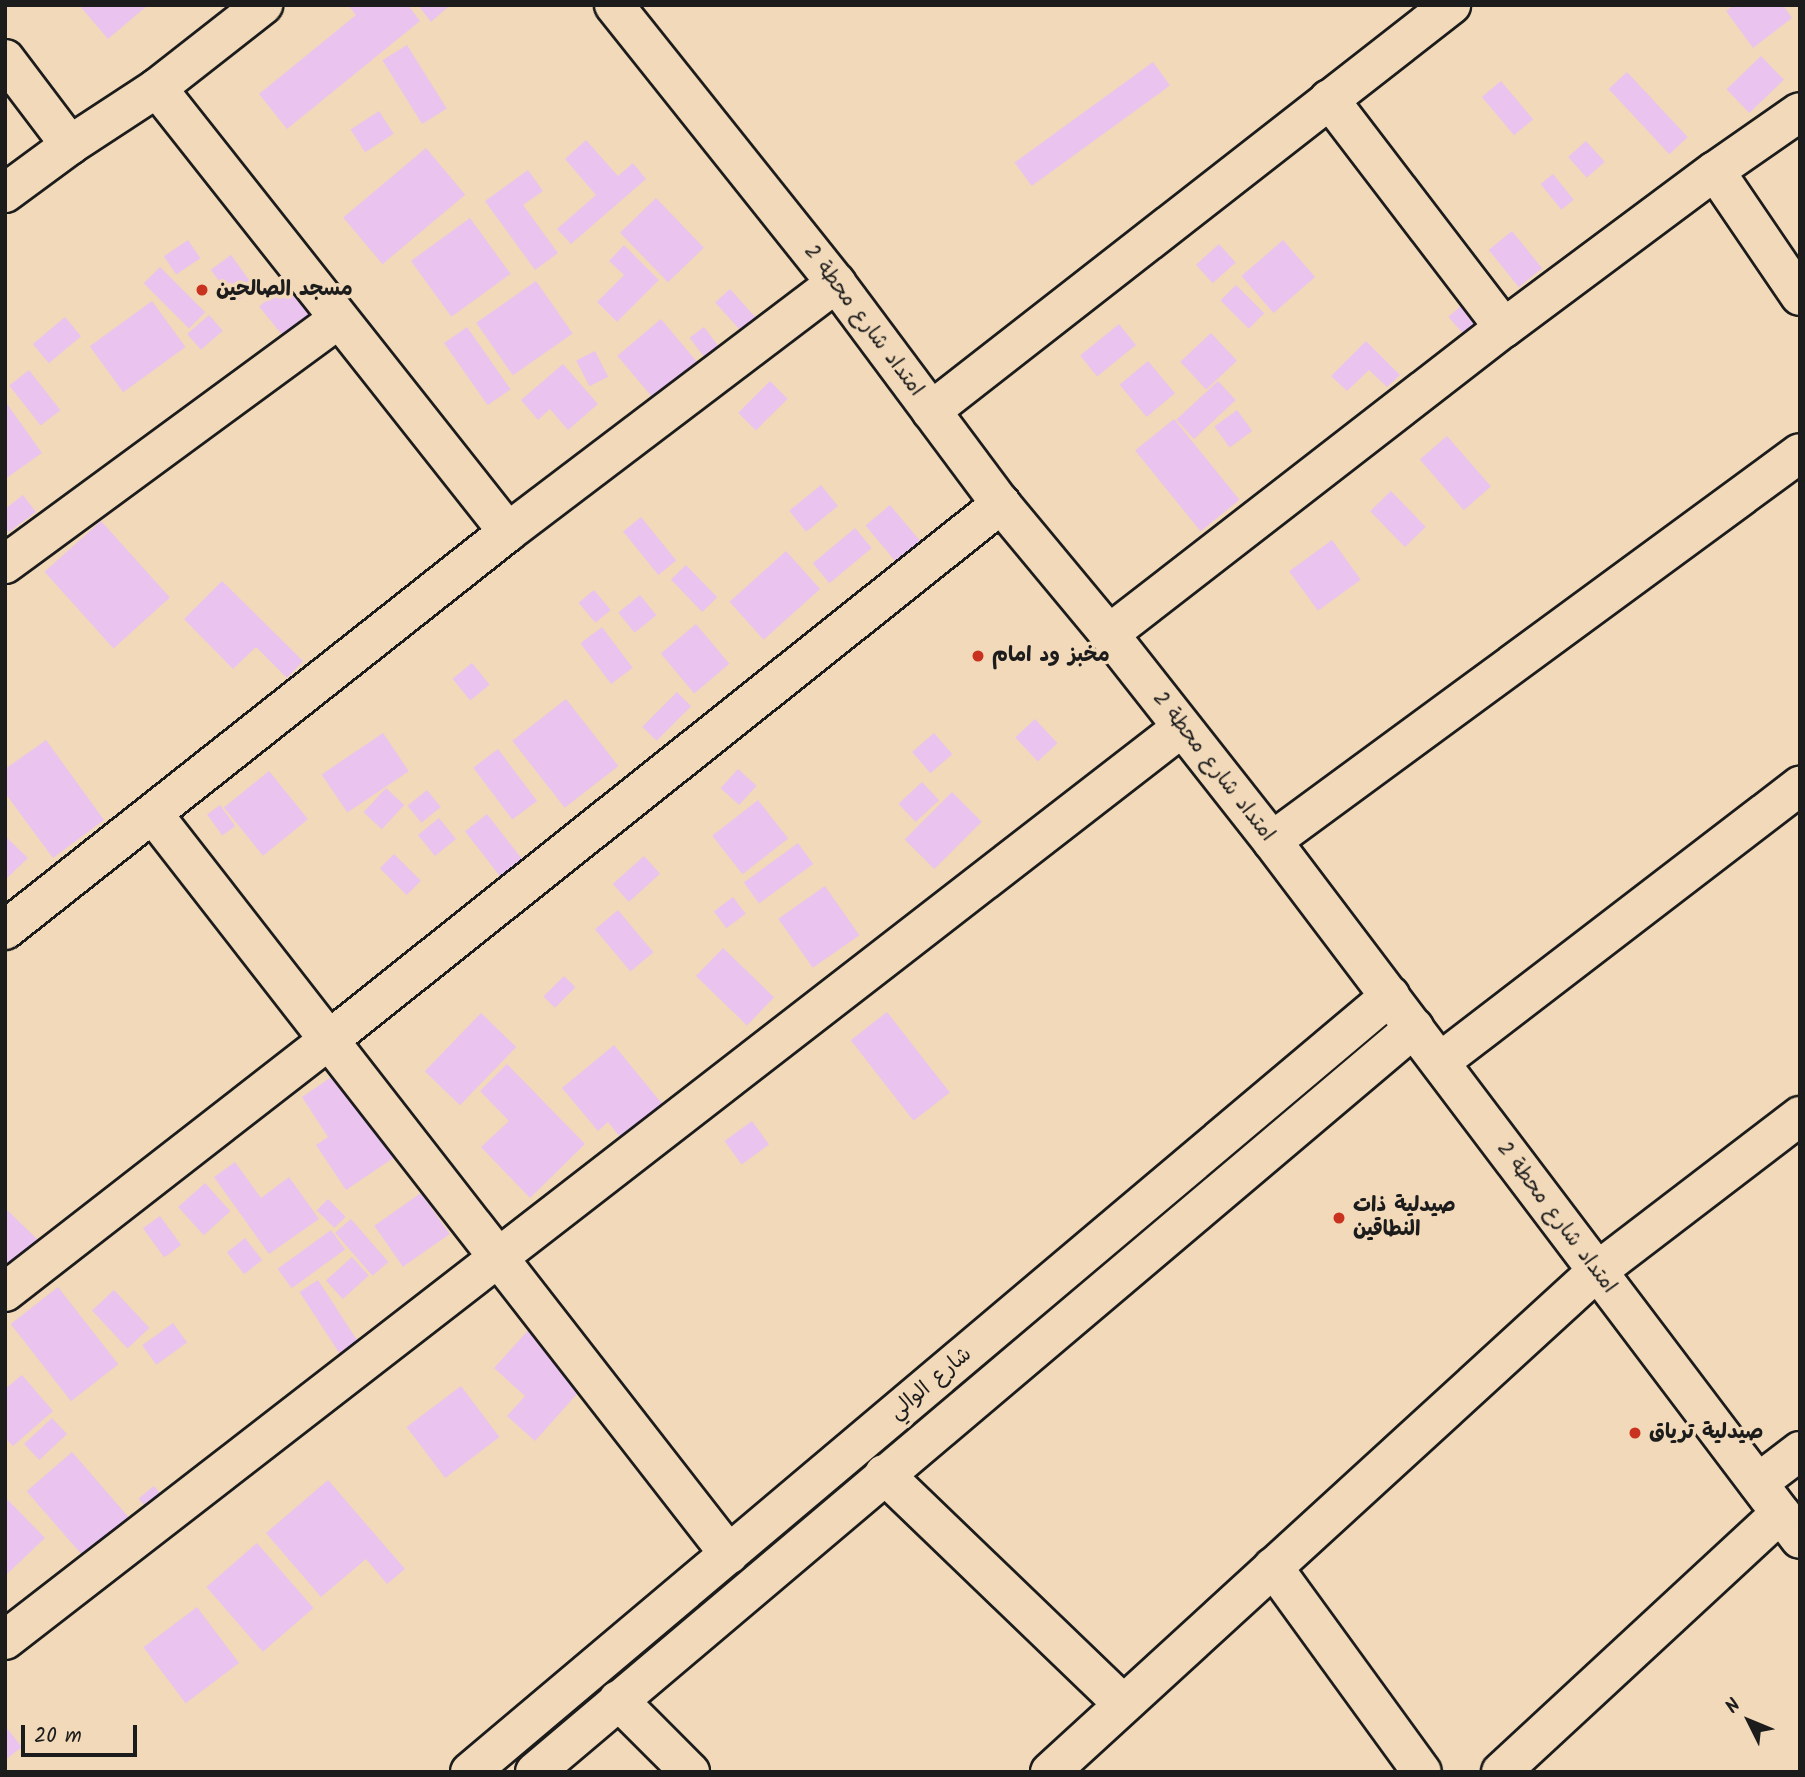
<!DOCTYPE html>
<meta charset="utf-8">
<style>
body{margin:0}
#map{position:relative;width:1805px;height:1777px;overflow:hidden;background:#f1d9b9;font-family:Kalam,"Playpen Sans Arabic",sans-serif}
div>[style]{position:absolute}
.building>*{inset:0;background:#eac4ee;transform-origin:0 0}
.roads{filter:drop-shadow(2px 0 #1c1c1c) drop-shadow(-2px 0 #1c1c1c) drop-shadow(0 2px #1c1c1c) drop-shadow(0 -2px #1c1c1c)}
.minor>*{height:38px;margin:-19px;padding:0 19px;transform-origin:19px;border-radius:19px;background:#f1d9b9}
.dots>*{width:19px;height:19px;translate:-50% -50%;box-sizing:border-box;border:4px solid #f1d9b9;border-radius:50%}
span{translate:-50% -50%;white-space:nowrap;text-align:center;line-height:1.15;-webkit-text-stroke:7px #f1d9b9;paint-order:stroke}
.poi-label{font-size:21px;color:#1c1c1c;font-weight:700}
.left{translate:0 -50%;text-align:left}
.street-label{font-size:21px;color:#1c1c1c}
.frame{position:absolute;inset:0;border:7px solid #1c1c1c;pointer-events:none}
.north{position:absolute;left:1714px;top:1686px;width:70px;height:70px;-webkit-text-stroke:5px #f1d9b9;paint-order:stroke;rotate:313deg;font-size:19px;font-weight:700;line-height:28px;text-align:center;color:#1c1c1c}
.north::after{content:'';display:block;margin:auto;width:24px;height:32px;background:#1c1c1c;clip-path:polygon(50% 0,100% 100%,50% 72%,0 100%)}
.scale{position:absolute;left:21px;top:1725px;width:116px;height:32px;box-sizing:border-box;border:4px solid #1c1c1c;border-top:0;padding-left:9px;font-size:21px;line-height:24px;white-space:nowrap;color:#1c1c1c;-webkit-text-stroke:5px #f1d9b9;paint-order:stroke}
</style>
<div id="map">
<div class="building">
<div style="clip-path:polygon(79px 5px,148px 5px,108px 39px)"></div>
<div style="clip-path:polygon(348px 5px,408px 5px,420px 21px,287px 129px,259px 94px,356px 15px)"></div>
<div style="clip-path:polygon(418px 5px,447px 5px,448px 7px,431px 22px)"></div>
<div style="clip-path:polygon(1734px 5px,1783px 5px,1792px 18px,1753px 48px,1726px 11px)"></div>
<div style="left:407px;top:45px;width:75px;height:29px;rotate:58deg"></div>
<div style="left:1761px;top:56px;width:33px;height:48px;rotate:46deg"></div>
<div style="left:1153px;top:62px;width:29px;height:171px;rotate:54deg"></div>
<div style="left:1627px;top:72px;width:89px;height:25px;rotate:47deg"></div>
<div style="left:1501px;top:81px;width:50px;height:25px;rotate:50deg"></div>
<div style="left:379px;top:111px;width:27px;height:34px;rotate:57deg"></div>
<div style="clip-path:polygon(586px 140px,618px 176px,633px 163px,646px 179px,571px 244px,557px 229px,596px 195px,565px 159px)"></div>
<div style="left:1586px;top:141px;width:28px;height:24px;rotate:48deg"></div>
<div style="left:426px;top:148px;width:61px;height:108px;rotate:50deg"></div>
<div style="clip-path:polygon(528px 170px,543px 191px,523px 205px,558px 253px,535px 270px,485px 201px)"></div>
<div style="left:1553px;top:174px;width:33px;height:16px;rotate:51deg"></div>
<div style="left:656px;top:198px;width:69px;height:50px;rotate:46deg"></div>
<div style="left:470px;top:218px;width:69px;height:73px;rotate:54deg"></div>
<div style="left:1512px;top:231px;width:48px;height:30px;rotate:51deg"></div>
<div style="left:188px;top:240px;width:22px;height:29px;rotate:56deg"></div>
<div style="left:1283px;top:240px;width:49px;height:55px;rotate:49deg"></div>
<div style="left:1219px;top:244px;width:25px;height:31px;rotate:48deg"></div>
<div style="clip-path:polygon(624px 245px,659px 280px,617px 322px,597px 302px,624px 275px,609px 261px)"></div>
<div style="left:231px;top:255px;width:41px;height:25px;rotate:54deg"></div>
<div style="left:160px;top:267px;width:64px;height:23px;rotate:45deg"></div>
<div style="left:298px;top:275px;width:50px;height:50px;rotate:51deg"></div>
<div style="left:536px;top:281px;width:64px;height:73px;rotate:55deg"></div>
<div style="left:1236px;top:285px;width:40px;height:22px;rotate:45deg"></div>
<div style="left:730px;top:289px;width:54px;height:20px;rotate:48deg"></div>
<div style="left:152px;top:301px;width:57px;height:77px;rotate:54deg"></div>
<div style="left:1464px;top:303px;width:25px;height:21px;rotate:48deg"></div>
<div style="left:209px;top:315px;width:21px;height:29px;rotate:49deg"></div>
<div style="left:65px;top:317px;width:25px;height:42px;rotate:50deg"></div>
<div style="left:661px;top:319px;width:59px;height:57px;rotate:50deg"></div>
<div style="left:1119px;top:324px;width:27px;height:50px;rotate:51deg"></div>
<div style="left:467px;top:327px;width:76px;height:28px;rotate:55deg"></div>
<div style="left:704px;top:327px;width:31px;height:18px;rotate:53deg"></div>
<div style="left:1211px;top:333px;width:38px;height:42px;rotate:47deg"></div>
<div style="clip-path:polygon(1366px 341px,1400px 375px,1387px 387px,1369px 370px,1347px 391px,1331px 376px)"></div>
<div style="left:595px;top:351px;width:29px;height:21px;rotate:63deg"></div>
<div style="left:1148px;top:361px;width:42px;height:37px;rotate:50deg"></div>
<div style="clip-path:polygon(563px 364px,598px 404px,568px 430px,550px 409px,538px 420px,521px 400px)"></div>
<div style="left:29px;top:370px;width:51px;height:25px;rotate:52deg"></div>
<div style="left:770px;top:381px;width:25px;height:45px;rotate:45deg"></div>
<div style="left:1218px;top:381px;width:26px;height:57px;rotate:47deg"></div>
<div style="clip-path:polygon(5px 401px,42px 453px,5px 479px)"></div>
<div style="left:1237px;top:410px;width:26px;height:28px;rotate:54deg"></div>
<div style="left:1174px;top:419px;width:104px;height:50px;rotate:51deg"></div>
<div style="left:1447px;top:436px;width:67px;height:36px;rotate:49deg"></div>
<div style="left:821px;top:485px;width:27px;height:41px;rotate:51deg"></div>
<div style="left:1391px;top:491px;width:50px;height:29px;rotate:46deg"></div>
<div style="clip-path:polygon(23px 495px,36px 512px,9px 532px,5px 528px,5px 509px)"></div>
<div style="left:890px;top:505px;width:60px;height:32px;rotate:50deg"></div>
<div style="left:641px;top:517px;width:56px;height:23px;rotate:51deg"></div>
<div style="left:101px;top:521px;width:103px;height:76px;rotate:48deg"></div>
<div style="left:855px;top:528px;width:26px;height:55px;rotate:50deg"></div>
<div style="left:1332px;top:540px;width:49px;height:53px;rotate:54deg"></div>
<div style="left:786px;top:551px;width:51px;height:76px;rotate:48deg"></div>
<div style="left:686px;top:565px;width:45px;height:21px;rotate:46deg"></div>
<div style="clip-path:polygon(222px 581px,303px 661px,287px 678px,256px 647px,233px 669px,184px 619px)"></div>
<div style="left:594px;top:590px;width:26px;height:20px;rotate:50deg"></div>
<div style="left:640px;top:595px;width:26px;height:28px;rotate:51deg"></div>
<div style="left:696px;top:624px;width:52px;height:46px;rotate:50deg"></div>
<div style="left:602px;top:627px;width:51px;height:27px;rotate:53deg"></div>
<div style="left:472px;top:663px;width:28px;height:25px;rotate:51deg"></div>
<div style="left:677px;top:692px;width:20px;height:49px;rotate:45deg"></div>
<div style="left:566px;top:699px;width:85px;height:68px;rotate:52deg"></div>
<div style="left:1035px;top:719px;width:33px;height:27px;rotate:47deg"></div>
<div style="left:383px;top:733px;width:46px;height:74px;rotate:56deg"></div>
<div style="left:934px;top:733px;width:28px;height:29px;rotate:49deg"></div>
<div style="clip-path:polygon(46px 740px,104px 820px,53px 858px,5px 793px,5px 769px)"></div>
<div style="left:498px;top:749px;width:65px;height:31px;rotate:53deg"></div>
<div style="left:738px;top:769px;width:25px;height:26px;rotate:42deg"></div>
<div style="left:269px;top:771px;width:62px;height:58px;rotate:51deg"></div>
<div style="left:922px;top:782px;width:25px;height:32px;rotate:47deg"></div>
<div style="left:386px;top:788px;width:25px;height:33px;rotate:43deg"></div>
<div style="left:427px;top:790px;width:22px;height:25px;rotate:51deg"></div>
<div style="left:952px;top:792px;width:42px;height:67px;rotate:45deg"></div>
<div style="left:758px;top:800px;width:49px;height:58px;rotate:52deg"></div>
<div style="left:220px;top:805px;width:26px;height:16px;rotate:54deg"></div>
<div style="left:487px;top:814px;width:63px;height:28px;rotate:52deg"></div>
<div style="left:439px;top:818px;width:27px;height:27px;rotate:51deg"></div>
<div style="clip-path:polygon(5px 836px,28px 858px,5px 880px)"></div>
<div style="left:798px;top:843px;width:26px;height:67px;rotate:54deg"></div>
<div style="left:394px;top:854px;width:38px;height:20px;rotate:45deg"></div>
<div style="left:644px;top:856px;width:24px;height:42px;rotate:48deg"></div>
<div style="left:825px;top:886px;width:60px;height:57px;rotate:55deg"></div>
<div style="left:733px;top:897px;width:21px;height:24px;rotate:53deg"></div>
<div style="left:618px;top:910px;width:55px;height:30px;rotate:50deg"></div>
<div style="left:723px;top:948px;width:71px;height:39px;rotate:44deg"></div>
<div style="left:564px;top:976px;width:16px;height:29px;rotate:45deg"></div>
<div style="left:887px;top:1012px;width:102px;height:46px;rotate:52deg"></div>
<div style="left:481px;top:1013px;width:49px;height:81px;rotate:44deg"></div>
<div style="clip-path:polygon(614px 1045px,673px 1117px,632px 1152px,608px 1122px,598px 1131px,562px 1088px)"></div>
<div style="clip-path:polygon(358px 1059px,414px 1144px,346px 1190px,316px 1145px,328px 1137px,302px 1097px)"></div>
<div style="clip-path:polygon(507px 1064px,585px 1144px,530px 1198px,481px 1147px,509px 1121px,480px 1091px)"></div>
<div style="left:752px;top:1121px;width:29px;height:34px;rotate:54deg"></div>
<div style="clip-path:polygon(235px 1162px,261px 1198px,289px 1177px,319px 1219px,269px 1254px,214px 1177px)"></div>
<div style="left:205px;top:1183px;width:38px;height:36px;rotate:48deg"></div>
<div style="left:421px;top:1193px;width:50px;height:57px;rotate:55deg"></div>
<div style="left:328px;top:1199px;width:25px;height:16px;rotate:45deg"></div>
<div style="clip-path:polygon(5px 1208px,37px 1239px,5px 1271px)"></div>
<div style="left:160px;top:1216px;width:36px;height:21px;rotate:54deg"></div>
<div style="left:351px;top:1219px;width:57px;height:21px;rotate:49deg"></div>
<div style="left:331px;top:1230px;width:24px;height:66px;rotate:54deg"></div>
<div style="left:245px;top:1238px;width:28px;height:23px;rotate:52deg"></div>
<div style="left:352px;top:1257px;width:25px;height:35px;rotate:48deg"></div>
<div style="left:318px;top:1280px;width:86px;height:22px;rotate:57deg"></div>
<div style="left:58px;top:1287px;width:98px;height:60px;rotate:52deg"></div>
<div style="left:114px;top:1290px;width:52px;height:30px;rotate:47deg"></div>
<div style="left:173px;top:1323px;width:24px;height:38px;rotate:54deg"></div>
<div style="clip-path:polygon(534px 1324px,593px 1376px,535px 1441px,507px 1416px,525px 1396px,494px 1368px)"></div>
<div style="clip-path:polygon(22px 1375px,53px 1411px,13px 1446px,5px 1438px,5px 1389px)"></div>
<div style="left:461px;top:1386px;width:64px;height:68px;rotate:53deg"></div>
<div style="left:52px;top:1418px;width:22px;height:38px;rotate:47deg"></div>
<div style="left:72px;top:1452px;width:100px;height:60px;rotate:49deg"></div>
<div style="clip-path:polygon(328px 1480px,405px 1569px,387px 1584px,366px 1559px,321px 1597px,266px 1533px)"></div>
<div style="left:154px;top:1486px;width:19px;height:20px;rotate:51deg"></div>
<div style="clip-path:polygon(5px 1497px,45px 1538px,5px 1576px)"></div>
<div style="left:257px;top:1543px;width:86px;height:67px;rotate:49deg"></div>
<div style="left:197px;top:1607px;width:70px;height:67px;rotate:53deg"></div>
<div style="clip-path:polygon(5px 1726px,22px 1747px,5px 1760px)"></div>
</div>
<div class="roads">
<div class="minor">
<div style="left:614px;top:5px;width:356px;rotate:51.4deg"></div>
<div style="left:836px;top:283px;width:276px;rotate:53.3deg"></div>
<div style="left:1001px;top:504px;width:169px;rotate:50.3deg"></div>
<div style="left:1109px;top:634px;width:263px;rotate:51.8deg"></div>
<div style="left:1272px;top:841px;width:875px;rotate:52.89deg"></div>
<div style="left:5px;top:59px;width:108px;rotate:52.9deg"></div>
<div style="left:157px;top:88px;width:566px;rotate:51.67deg"></div>
<div style="left:1329px;top:99px;width:288px;rotate:52.6deg"></div>
<div style="left:1715px;top:171px;width:151px;rotate:55.8deg"></div>
<div style="left:5px;top:193px;width:81px;rotate:-36.4deg"></div>
<div style="left:70px;top:145px;width:104px;rotate:-33.2deg"></div>
<div style="left:157px;top:88px;width:135px;rotate:-38.1deg"></div>
<div style="left:931px;top:411px;width:660px;rotate:-37.98deg"></div>
<div style="left:5px;top:564px;width:414px;rotate:-36.3deg"></div>
<div style="left:1109px;top:634px;width:500px;rotate:-37.8deg"></div>
<div style="left:1504px;top:328px;width:263px;rotate:-36.7deg"></div>
<div style="left:1715px;top:171px;width:103px;rotate:-34.8deg"></div>
<div style="left:153px;top:814px;width:938px;rotate:52.1deg"></div>
<div style="left:1272px;top:841px;width:655px;rotate:-36.31deg"></div>
<div style="left:5px;top:930px;width:641px;rotate:-38.35deg"></div>
<div style="left:508px;top:532px;width:412px;rotate:-37.2deg"></div>
<div style="left:1440px;top:1062px;width:454px;rotate:-37.5deg"></div>
<div style="left:5px;top:1292px;width:410px;rotate:-37.9deg"></div>
<div style="left:329px;top:1040px;width:860px;rotate:-38.58deg"></div>
<div style="left:884px;top:1474px;width:332px;rotate:43.9deg"></div>
<div style="left:1758px;top:1483px;width:53px;rotate:-37.3deg"></div>
<div style="left:1273px;top:1567px;width:253px;rotate:54deg"></div>
<div style="left:5px;top:1640px;width:1488px;rotate:-37.79deg"></div>
<div style="left:618px;top:1700px;width:102px;rotate:45deg"></div>
<div style="left:470px;top:1772px;width:1204px;rotate:-40.15deg"></div>
<div style="left:535px;top:1772px;width:1152px;rotate:-40.25deg"></div>
<div style="left:1050px;top:1772px;width:740px;rotate:-42.48deg"></div>
<div style="left:1596px;top:1272px;width:257px;rotate:-37.4deg"></div>
<div style="left:1501px;top:1772px;width:381px;rotate:-42.8deg"></div>
</div>
</div>
<div class="dots">
<div style="left:202px;top:290px;background:#c8321e"></div>
<div style="left:978px;top:656px;background:#c8321e"></div>
<div style="left:1339px;top:1218px;background:#c8321e"></div>
<div style="left:1635px;top:1433px;background:#c8321e"></div>
</div>
<div class="poi-label">
<span class="left" style="left:216px;top:290px">مسجد الصالحين</span>
<span class="left" style="left:992px;top:656px">مخبز ود امام</span>
<span class="left" style="left:1353px;top:1218px">صيدلية ذات<br>النطاقين</span>
<span class="left" style="left:1649px;top:1433px">صيدلية ترياق</span>
</div>
<div class="street-label">
<span style="left:863px;top:321px;rotate:53deg">امتداد شارع محطة 2</span>
<span style="left:1213px;top:767px;rotate:52deg">امتداد شارع محطة 2</span>
<span style="left:1556px;top:1218px;rotate:53deg">امتداد شارع محطة 2</span>
<span style="left:931px;top:1384px;rotate:-40deg">شارع الوالي</span>
</div>
<div class="frame"></div>
<div class="north">N</div>
<div class="scale">20 m</div>
</div>
